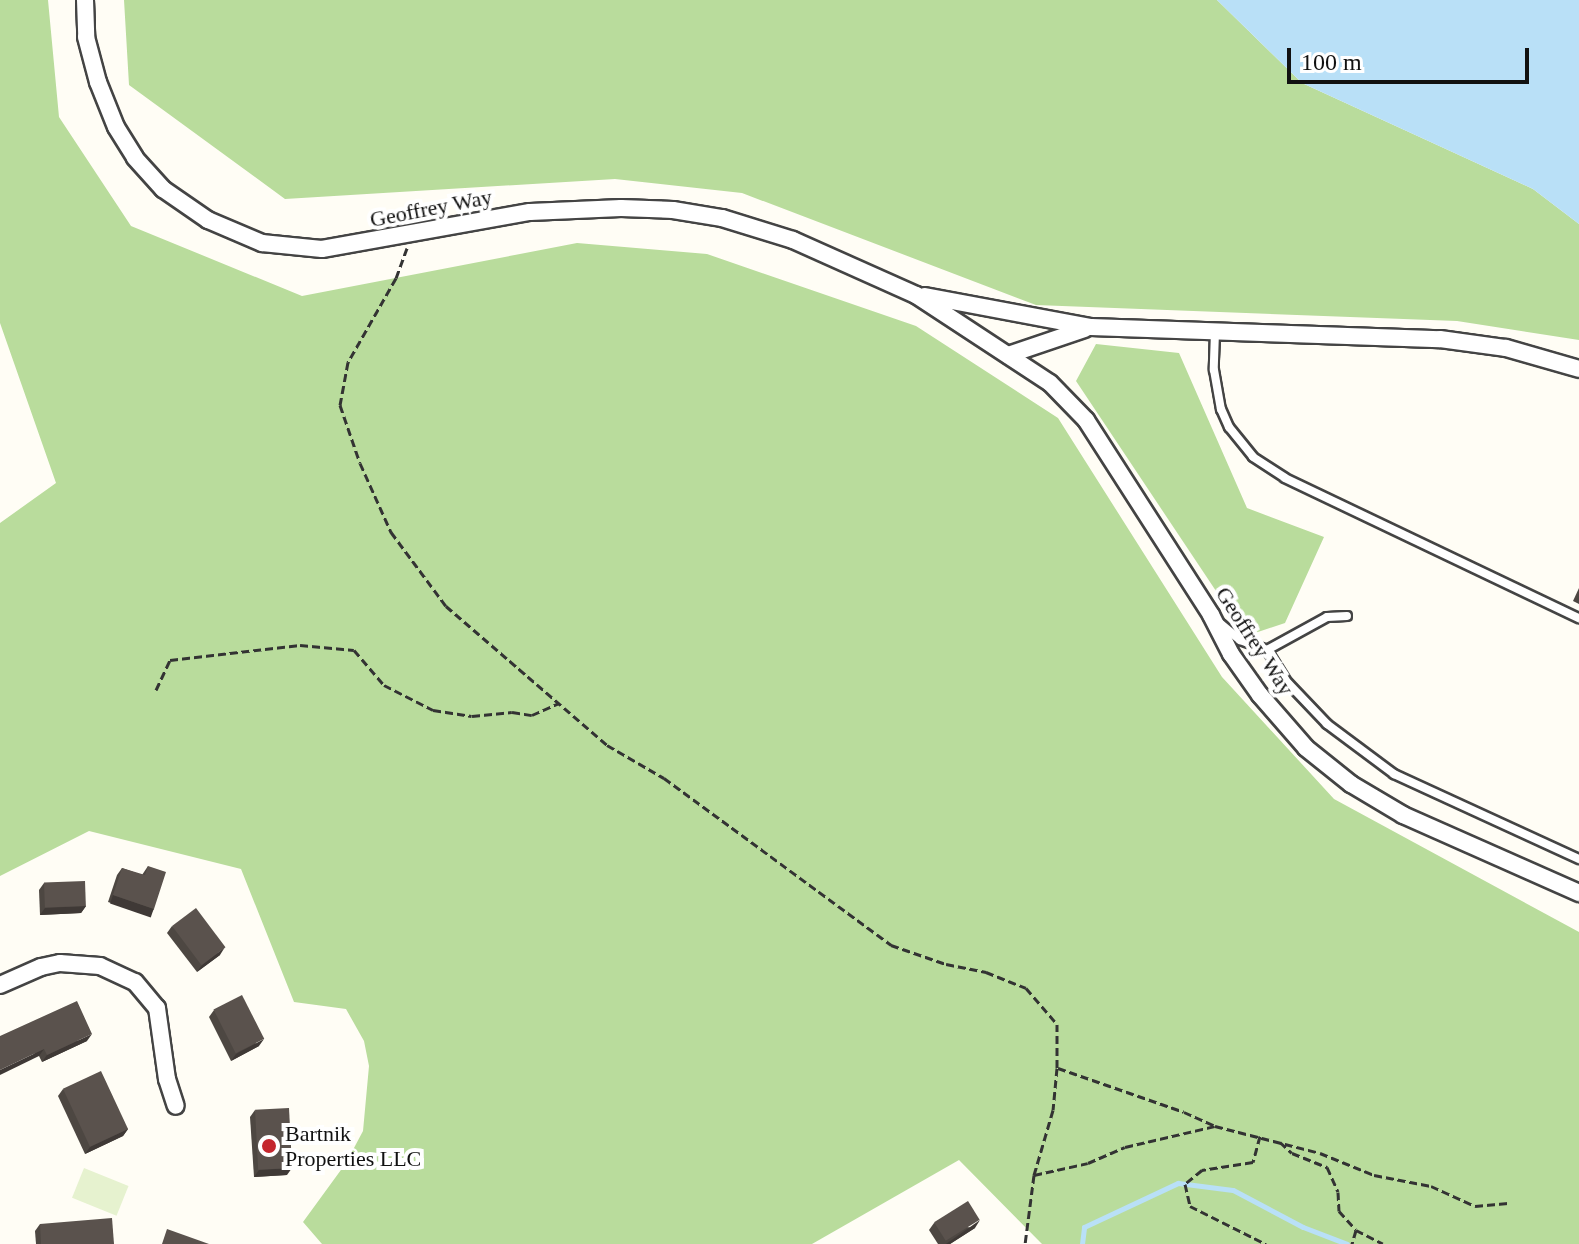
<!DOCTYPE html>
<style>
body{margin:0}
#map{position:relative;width:1579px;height:1244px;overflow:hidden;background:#fffdf5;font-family:Georgia,serif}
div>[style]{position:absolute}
.forest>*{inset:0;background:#b9dc9c}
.pitch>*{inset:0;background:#e6f2cf;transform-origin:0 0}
.water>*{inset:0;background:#b9e0f7}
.stream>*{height:5px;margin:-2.5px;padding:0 2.5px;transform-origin:2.5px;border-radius:2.5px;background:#b9e0f7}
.path>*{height:3px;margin-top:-1.5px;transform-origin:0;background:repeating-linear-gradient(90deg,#333 0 8px,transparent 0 12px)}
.roads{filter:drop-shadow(2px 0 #444) drop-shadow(-2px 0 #444) drop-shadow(0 2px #444) drop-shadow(0 -2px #444)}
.service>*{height:8px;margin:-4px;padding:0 4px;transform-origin:4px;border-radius:4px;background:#fff}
.minor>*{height:16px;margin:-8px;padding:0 8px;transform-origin:8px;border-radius:8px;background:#fff}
.wall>*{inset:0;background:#4d4742}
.shaded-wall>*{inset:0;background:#3f3936;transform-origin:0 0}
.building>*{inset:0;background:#5a524d;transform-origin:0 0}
.dots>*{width:22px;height:22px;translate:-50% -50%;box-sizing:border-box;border:4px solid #fff;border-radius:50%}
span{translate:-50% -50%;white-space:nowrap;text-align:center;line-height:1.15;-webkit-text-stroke:8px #fff;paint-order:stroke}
.street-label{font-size:22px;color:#111}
.poi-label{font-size:22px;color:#111}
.left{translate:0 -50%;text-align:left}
.scale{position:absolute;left:1287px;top:48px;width:242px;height:36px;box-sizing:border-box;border:4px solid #111;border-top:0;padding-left:10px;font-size:24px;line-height:28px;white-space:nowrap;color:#111;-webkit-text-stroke:6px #fff;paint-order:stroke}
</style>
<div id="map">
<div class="forest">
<div style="clip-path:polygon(0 0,48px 0,59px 117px,131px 226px,302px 296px,577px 243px,707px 254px,916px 326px,1058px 418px,1222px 677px,1334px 799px,1579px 932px,1579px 1244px,1042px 1244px,959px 1160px,812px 1244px,322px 1244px,303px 1222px,346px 1163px,363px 1131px,369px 1066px,364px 1041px,346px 1009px,294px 1002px,241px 869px,89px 831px,0 876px,0 523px,56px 483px,0 323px)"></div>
<div style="clip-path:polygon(124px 0,1217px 0,1302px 83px,1533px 189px,1579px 224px,1579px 340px,1457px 321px,1036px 305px,742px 193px,615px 179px,285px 199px,129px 85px)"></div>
<div style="clip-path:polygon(1096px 344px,1179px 353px,1247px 508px,1324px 537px,1285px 623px,1246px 636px,1076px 381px)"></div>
</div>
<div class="pitch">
<div style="left:84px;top:1168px;width:48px;height:32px;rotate:22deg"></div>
</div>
<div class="water">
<div style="clip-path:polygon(1217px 0,1579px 0,1579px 224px,1533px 189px,1302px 83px)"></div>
</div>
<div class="stream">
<div style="left:1082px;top:1244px;width:17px;rotate:-83deg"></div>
<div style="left:1084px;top:1227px;width:104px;rotate:-25.1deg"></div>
<div style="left:1178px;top:1183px;width:55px;rotate:7.3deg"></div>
<div style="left:1233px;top:1190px;width:79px;rotate:27.9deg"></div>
<div style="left:1303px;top:1227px;width:47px;rotate:21.1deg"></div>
</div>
<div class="path">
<div style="left:407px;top:248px;width:32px;rotate:110deg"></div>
<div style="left:396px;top:278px;width:97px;rotate:119.7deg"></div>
<div style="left:348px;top:362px;width:44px;rotate:100.5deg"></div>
<div style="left:340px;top:405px;width:61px;rotate:71deg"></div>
<div style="left:360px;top:463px;width:76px;rotate:65.8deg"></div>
<div style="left:391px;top:532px;width:92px;rotate:53.4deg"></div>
<div style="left:446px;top:606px;width:213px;rotate:40.8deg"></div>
<div style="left:607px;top:745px;width:66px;rotate:30.1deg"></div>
<div style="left:664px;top:778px;width:282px;rotate:36.3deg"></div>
<div style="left:891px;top:945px;width:58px;rotate:19.1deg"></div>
<div style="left:946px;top:964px;width:41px;rotate:11.3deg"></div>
<div style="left:986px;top:972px;width:43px;rotate:21.8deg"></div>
<div style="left:1026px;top:988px;width:48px;rotate:49.3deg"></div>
<div style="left:1057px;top:1024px;width:44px;rotate:90deg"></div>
<div style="left:1057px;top:1068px;width:42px;rotate:95.4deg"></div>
<div style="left:1053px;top:1110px;width:68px;rotate:106.3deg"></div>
<div style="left:1034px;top:1175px;width:70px;rotate:97.4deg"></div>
<div style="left:156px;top:690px;width:33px;rotate:-65deg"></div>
<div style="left:170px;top:660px;width:131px;rotate:-6.6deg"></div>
<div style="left:300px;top:645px;width:54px;rotate:5.3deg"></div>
<div style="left:354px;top:650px;width:46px;rotate:49.4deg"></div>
<div style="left:384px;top:685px;width:55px;rotate:27deg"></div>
<div style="left:433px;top:710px;width:39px;rotate:9deg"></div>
<div style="left:472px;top:716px;width:40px;rotate:-5.7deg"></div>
<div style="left:512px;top:712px;width:20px;rotate:9deg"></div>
<div style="left:532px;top:715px;width:30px;rotate:-24deg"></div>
<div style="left:1058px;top:1068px;width:133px;rotate:19.2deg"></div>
<div style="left:1184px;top:1112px;width:34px;rotate:24deg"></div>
<div style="left:1260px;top:1136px;width:27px;rotate:105deg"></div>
<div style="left:1253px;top:1162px;width:52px;rotate:171.1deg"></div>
<div style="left:1202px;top:1170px;width:22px;rotate:141deg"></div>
<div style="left:1185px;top:1184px;width:23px;rotate:77deg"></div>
<div style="left:1190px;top:1206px;width:85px;rotate:26.6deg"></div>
<div style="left:1280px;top:1142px;width:16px;rotate:43deg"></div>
<div style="left:1292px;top:1153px;width:38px;rotate:22deg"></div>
<div style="left:1327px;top:1167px;width:27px;rotate:66deg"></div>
<div style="left:1338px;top:1192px;width:19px;rotate:87deg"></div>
<div style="left:1339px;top:1211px;width:25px;rotate:48deg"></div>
<div style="left:1356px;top:1230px;width:15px;rotate:106deg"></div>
<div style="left:1034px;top:1175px;width:55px;rotate:-12.5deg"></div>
<div style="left:1088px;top:1163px;width:40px;rotate:-23.4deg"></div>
<div style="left:1125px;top:1147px;width:92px;rotate:-13.1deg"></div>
<div style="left:1215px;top:1126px;width:108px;rotate:14.4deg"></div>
<div style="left:1320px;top:1153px;width:58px;rotate:22.2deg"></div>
<div style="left:1374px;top:1175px;width:58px;rotate:10.9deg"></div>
<div style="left:1431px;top:1186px;width:48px;rotate:24.4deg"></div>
<div style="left:1475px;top:1206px;width:36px;rotate:-5deg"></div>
<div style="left:1356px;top:1230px;width:30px;rotate:27deg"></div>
</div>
<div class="roads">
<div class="service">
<div style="left:1215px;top:332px;width:38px;rotate:92deg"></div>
<div style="left:1214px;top:370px;width:40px;rotate:80deg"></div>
<div style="left:1221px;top:409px;width:20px;rotate:66deg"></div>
<div style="left:1229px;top:427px;width:38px;rotate:51deg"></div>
<div style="left:1253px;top:457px;width:38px;rotate:33deg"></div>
<div style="left:1285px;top:478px;width:326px;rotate:25.5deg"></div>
<div style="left:1221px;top:624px;width:25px;rotate:40deg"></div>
<div style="left:1240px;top:640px;width:29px;rotate:20deg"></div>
<div style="left:1267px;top:650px;width:68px;rotate:-28.8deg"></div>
<div style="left:1327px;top:617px;width:20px;rotate:-3deg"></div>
<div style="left:1267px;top:650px;width:39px;rotate:58deg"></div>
<div style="left:1288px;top:683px;width:57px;rotate:46.4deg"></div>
<div style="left:1327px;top:724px;width:84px;rotate:36.7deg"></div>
<div style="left:1394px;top:774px;width:204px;rotate:24.7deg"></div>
</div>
<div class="minor">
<div style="left:85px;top:0;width:37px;rotate:88deg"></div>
<div style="left:86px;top:37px;width:47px;rotate:75.1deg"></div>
<div style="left:98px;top:82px;width:48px;rotate:68.2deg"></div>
<div style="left:116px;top:127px;width:36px;rotate:58deg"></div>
<div style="left:135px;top:158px;width:42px;rotate:47.9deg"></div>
<div style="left:163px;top:189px;width:55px;rotate:34.6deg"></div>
<div style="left:208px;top:220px;width:59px;rotate:23.1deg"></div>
<div style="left:262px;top:243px;width:60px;rotate:5.7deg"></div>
<div style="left:322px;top:249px;width:211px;rotate:-10.1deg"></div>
<div style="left:530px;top:212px;width:91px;rotate:-2.5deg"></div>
<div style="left:621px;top:208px;width:52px;rotate:2.2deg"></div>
<div style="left:673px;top:210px;width:50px;rotate:9.3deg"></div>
<div style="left:722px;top:218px;width:74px;rotate:17.2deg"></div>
<div style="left:793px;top:240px;width:135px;rotate:24.1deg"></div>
<div style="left:916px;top:295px;width:160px;rotate:33.3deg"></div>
<div style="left:1050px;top:383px;width:52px;rotate:45.8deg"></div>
<div style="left:1086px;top:420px;width:232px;rotate:57.3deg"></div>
<div style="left:1211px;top:615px;width:44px;rotate:62.9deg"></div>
<div style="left:1231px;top:654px;width:50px;rotate:54.7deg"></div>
<div style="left:1260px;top:695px;width:70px;rotate:49deg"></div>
<div style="left:1306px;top:748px;width:58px;rotate:38.7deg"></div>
<div style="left:1351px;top:784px;width:61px;rotate:30.8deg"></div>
<div style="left:1403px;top:815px;width:193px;rotate:23.9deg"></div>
<div style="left:925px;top:296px;width:169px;rotate:10.6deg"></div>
<div style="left:1091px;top:327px;width:349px;rotate:2deg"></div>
<div style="left:1440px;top:339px;width:67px;rotate:7.8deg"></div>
<div style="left:1506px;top:348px;width:76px;rotate:16deg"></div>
<div style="left:1008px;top:355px;width:81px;rotate:-18.7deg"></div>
<div style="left:0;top:985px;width:45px;rotate:-23.7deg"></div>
<div style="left:41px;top:967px;width:19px;rotate:-12deg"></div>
<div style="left:60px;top:963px;width:40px;rotate:4.3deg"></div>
<div style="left:100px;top:966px;width:38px;rotate:25deg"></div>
<div style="left:135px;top:982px;width:34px;rotate:50deg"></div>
<div style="left:157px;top:1008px;width:72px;rotate:82deg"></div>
<div style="left:167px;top:1079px;width:28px;rotate:72deg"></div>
</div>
</div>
<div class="wall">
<div style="clip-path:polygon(1579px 588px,1579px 604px,1573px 601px)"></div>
<div style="clip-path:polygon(148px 866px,154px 909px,149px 916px,108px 902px,117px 875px,122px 868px,142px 875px)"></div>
<div style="clip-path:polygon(44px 883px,86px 906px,81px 913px,40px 915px,39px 890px)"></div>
<div style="clip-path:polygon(172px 926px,220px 955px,197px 972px,167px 933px)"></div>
<div style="clip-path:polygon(214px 1010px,259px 1046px,231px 1061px,209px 1017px)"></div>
<div style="clip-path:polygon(0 1036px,87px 1041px,42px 1062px,39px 1056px)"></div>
<div style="clip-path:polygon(63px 1089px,128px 1129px,123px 1136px,85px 1154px,58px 1096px)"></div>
<div style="clip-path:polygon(255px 1110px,287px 1175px,254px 1177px,250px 1117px)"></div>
<div style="clip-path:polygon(934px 1223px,975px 1228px,950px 1244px,938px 1244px,929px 1230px)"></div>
<div style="clip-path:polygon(40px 1224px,114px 1244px,36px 1244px,35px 1231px)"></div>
</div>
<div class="shaded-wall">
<div style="left:113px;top:895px;width:43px;height:9px;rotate:19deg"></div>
<div style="clip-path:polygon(86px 906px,81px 913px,40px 915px,45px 908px)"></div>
<div style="clip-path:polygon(225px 947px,220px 955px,197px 972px,202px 965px)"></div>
<div style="clip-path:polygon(92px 1034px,87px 1041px,42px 1062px,47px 1055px)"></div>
<div style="clip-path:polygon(264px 1039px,259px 1046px,231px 1061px,236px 1054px)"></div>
<div style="clip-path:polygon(44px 1049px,39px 1056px,0 1075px,0 1070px)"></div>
<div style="clip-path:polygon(128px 1129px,123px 1136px,85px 1154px,90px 1147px)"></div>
<div style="clip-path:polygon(292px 1168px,287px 1175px,254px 1177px,259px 1170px)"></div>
<div style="clip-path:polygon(980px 1220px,975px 1228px,950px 1244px,946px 1244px)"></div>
</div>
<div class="building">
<div style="clip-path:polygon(148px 866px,166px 872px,154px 909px,113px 895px,122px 868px,145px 875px)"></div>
<div style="left:85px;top:881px;width:25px;height:41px;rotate:88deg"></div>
<div style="left:196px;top:908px;width:49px;height:30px;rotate:53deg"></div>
<div style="left:242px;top:995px;width:49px;height:32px;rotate:63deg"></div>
<div style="clip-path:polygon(77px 1001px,92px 1034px,47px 1055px,44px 1049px,0 1070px,0 1036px)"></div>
<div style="left:101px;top:1071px;width:64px;height:42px;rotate:65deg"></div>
<div style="left:289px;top:1108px;width:60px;height:34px;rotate:87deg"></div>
<div style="left:968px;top:1201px;width:22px;height:40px;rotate:58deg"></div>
<div style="clip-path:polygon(112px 1218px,114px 1244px,41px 1244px,40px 1224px)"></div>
<div style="clip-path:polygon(167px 1229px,209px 1244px,162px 1244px)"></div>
</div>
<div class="dots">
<div style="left:269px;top:1146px;background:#c4262e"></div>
</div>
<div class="street-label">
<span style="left:431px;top:208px;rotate:-11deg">Geoffrey Way</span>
<span style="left:1255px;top:641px;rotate:57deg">Geoffrey Way</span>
</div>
<div class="poi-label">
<span class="left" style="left:285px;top:1146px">Bartnik<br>Properties LLC</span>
</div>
<div class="scale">100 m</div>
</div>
